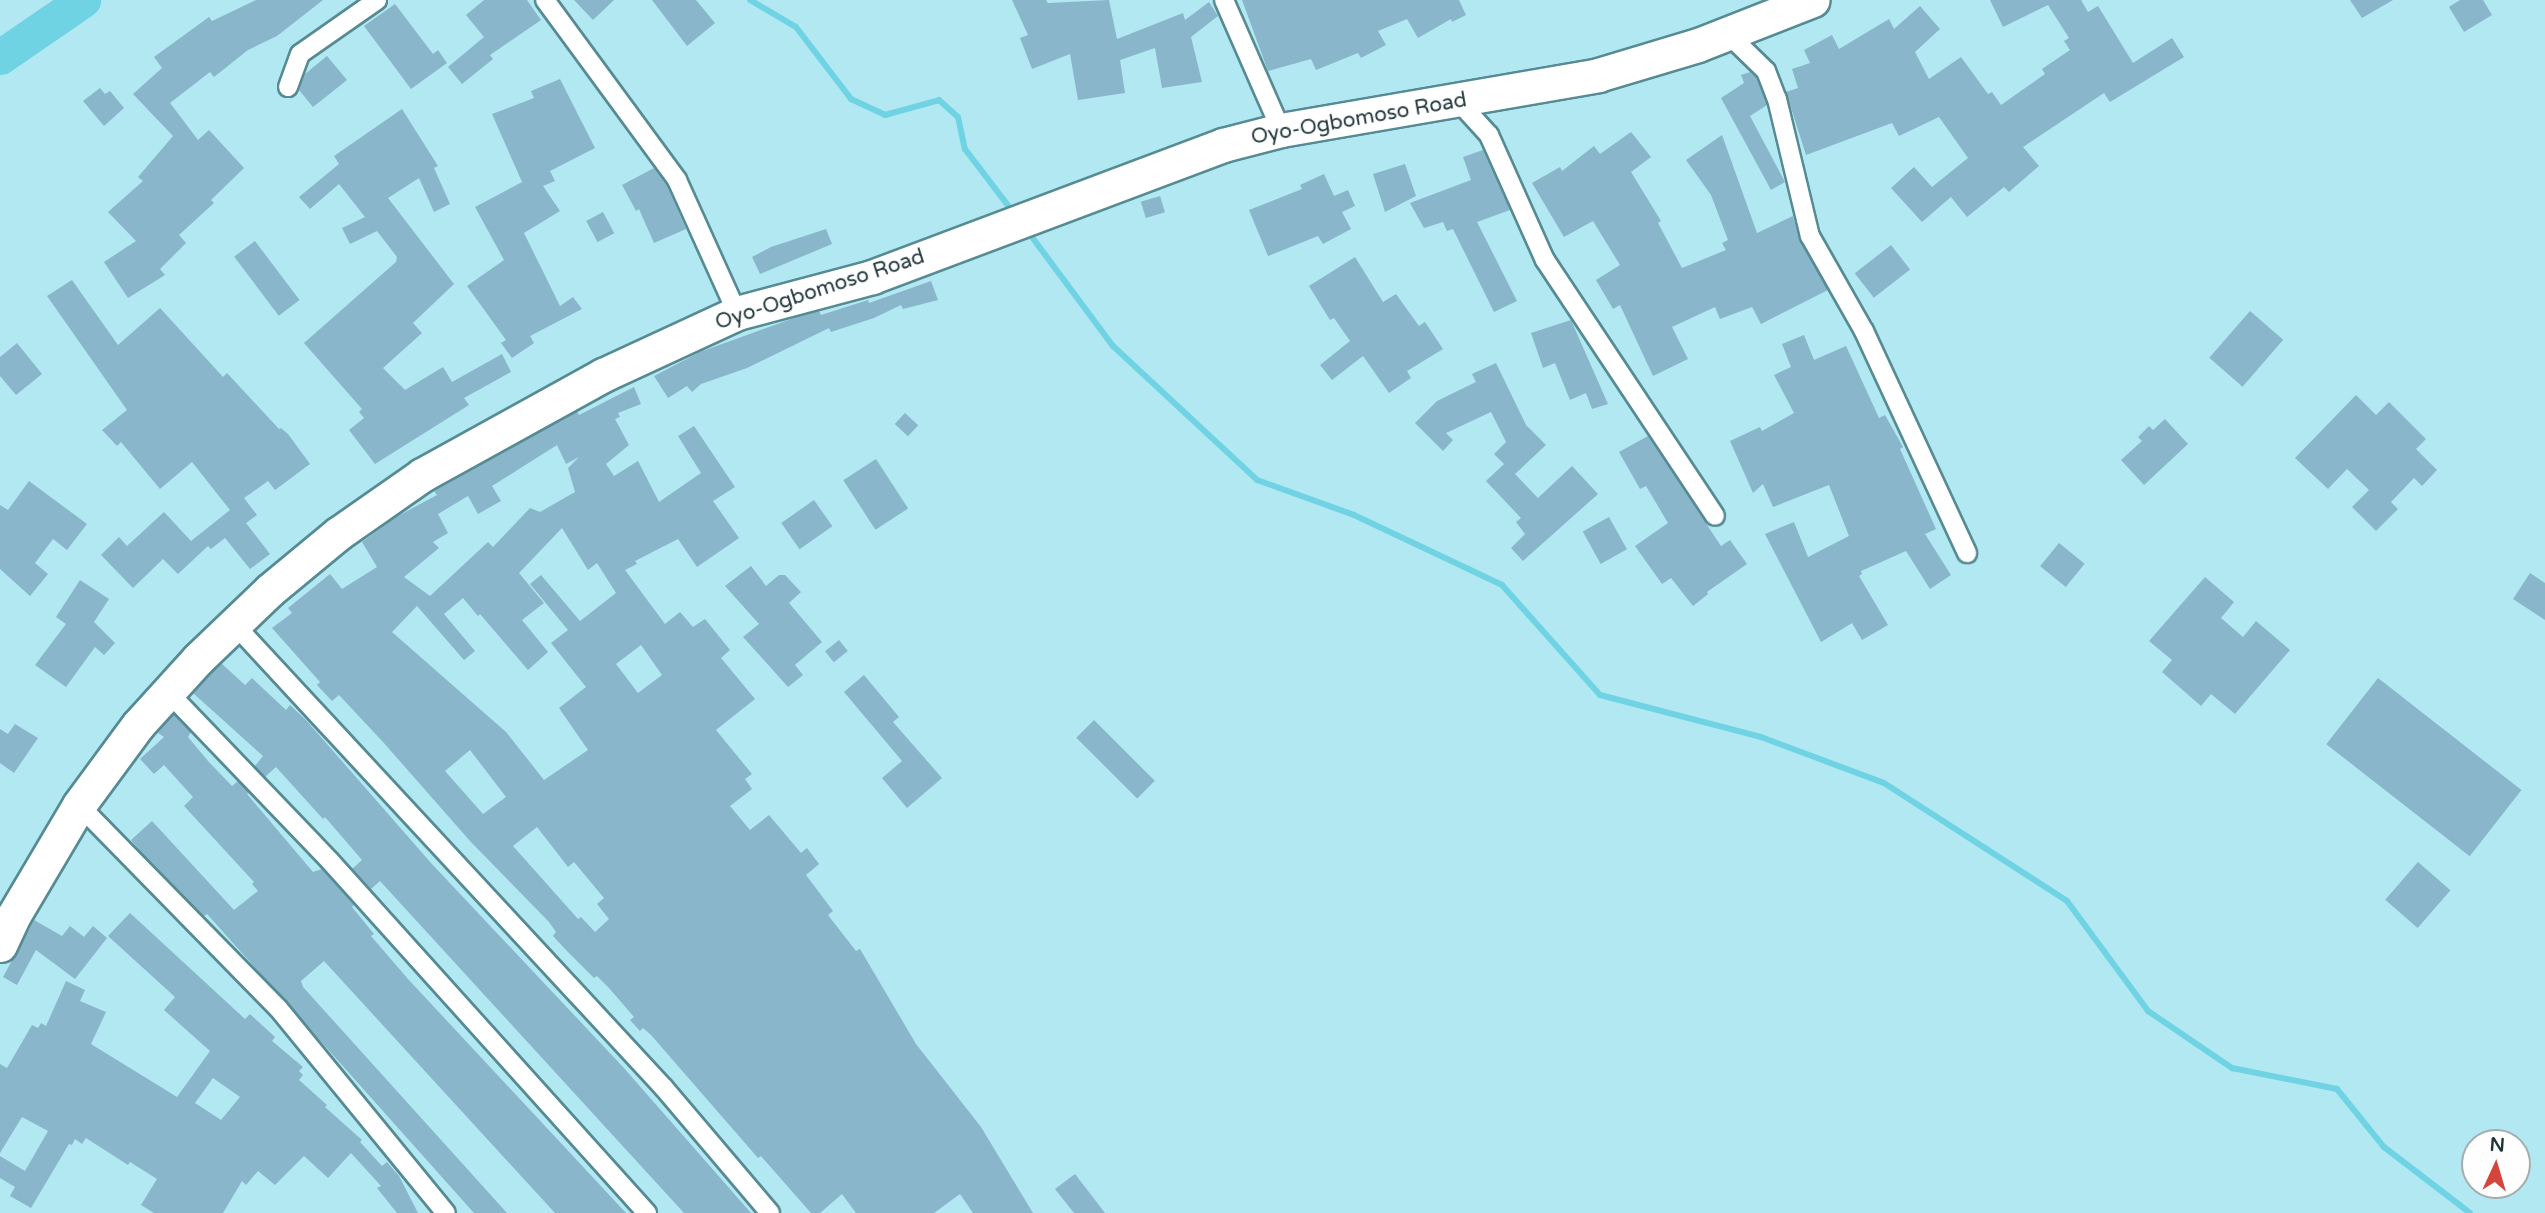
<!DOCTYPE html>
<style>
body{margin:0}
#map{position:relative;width:2545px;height:1213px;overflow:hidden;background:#b2e8f1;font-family:"Varela Round",sans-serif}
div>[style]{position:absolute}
.stream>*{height:6px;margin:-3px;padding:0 3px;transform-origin:3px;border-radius:3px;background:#6fd3e3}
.river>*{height:35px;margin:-17.5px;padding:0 17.5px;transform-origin:17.5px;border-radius:17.5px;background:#6fd3e3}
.building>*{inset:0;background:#89b6cb;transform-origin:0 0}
.roads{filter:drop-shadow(2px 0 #568b93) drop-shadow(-2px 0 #568b93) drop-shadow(0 2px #568b93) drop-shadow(0 -2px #568b93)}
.street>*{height:18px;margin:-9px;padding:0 9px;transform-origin:9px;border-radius:9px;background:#fff}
.highway>*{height:33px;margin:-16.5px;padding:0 16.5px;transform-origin:16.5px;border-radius:16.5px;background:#fff}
span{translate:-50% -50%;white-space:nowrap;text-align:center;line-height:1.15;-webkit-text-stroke:5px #fefefe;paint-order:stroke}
.street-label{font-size:21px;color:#1f3539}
.north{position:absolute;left:2461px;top:1129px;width:70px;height:70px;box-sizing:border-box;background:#fefefe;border:2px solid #a5aeaf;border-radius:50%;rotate:4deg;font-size:19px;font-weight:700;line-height:28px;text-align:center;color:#1f3539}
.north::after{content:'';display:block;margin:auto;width:24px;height:32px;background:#d4463b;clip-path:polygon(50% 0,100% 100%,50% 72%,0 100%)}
</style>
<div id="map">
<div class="stream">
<div style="left:750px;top:0;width:53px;rotate:30.4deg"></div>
<div style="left:796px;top:27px;width:91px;rotate:52.6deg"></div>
<div style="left:851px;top:99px;width:38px;rotate:25deg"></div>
<div style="left:885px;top:115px;width:56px;rotate:-15.5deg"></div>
<div style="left:939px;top:100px;width:25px;rotate:42deg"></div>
<div style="left:958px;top:117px;width:33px;rotate:78deg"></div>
<div style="left:965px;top:149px;width:79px;rotate:52.7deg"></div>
<div style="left:1026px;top:229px;width:146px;rotate:53.4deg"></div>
<div style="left:1113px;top:346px;width:197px;rotate:42.9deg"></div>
<div style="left:1257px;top:480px;width:103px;rotate:19.8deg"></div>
<div style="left:1354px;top:515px;width:164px;rotate:25.3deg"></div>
<div style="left:1502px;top:585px;width:147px;rotate:48.3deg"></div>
<div style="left:1600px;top:695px;width:166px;rotate:14.6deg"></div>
<div style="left:1761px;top:737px;width:131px;rotate:20.5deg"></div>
<div style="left:1884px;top:783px;width:218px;rotate:32.8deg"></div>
<div style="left:2067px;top:901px;width:137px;rotate:53.6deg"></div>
<div style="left:2148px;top:1011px;width:102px;rotate:34.2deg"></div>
<div style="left:2232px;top:1068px;width:107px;rotate:11.3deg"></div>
<div style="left:2337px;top:1089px;width:75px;rotate:51deg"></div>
<div style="left:2384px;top:1147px;width:108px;rotate:37.5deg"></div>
</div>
<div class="river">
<div style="left:0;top:57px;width:101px;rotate:-34.5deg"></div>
</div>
<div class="building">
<div style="clip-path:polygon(256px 0,323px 0,277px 36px,248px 50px,214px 77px,210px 72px,170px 103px,198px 140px,209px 130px,244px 168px,211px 200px,214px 203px,179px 235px,186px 243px,160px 269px,165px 275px,128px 298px,104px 262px,136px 241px,108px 212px,143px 181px,138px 177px,173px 136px,133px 94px,162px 68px,154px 57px,209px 17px,212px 21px)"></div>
<div style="clip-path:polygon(484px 0,527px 0,541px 20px,490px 55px,493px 59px,462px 84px,448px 67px,484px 37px,466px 15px)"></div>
<div style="clip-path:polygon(574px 0,614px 0,593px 20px)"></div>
<div style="clip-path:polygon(652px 0,696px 0,715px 23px,687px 46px)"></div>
<div style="clip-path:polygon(1012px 0,1046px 0,1048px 3px,1109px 0,1117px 39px,1183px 13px,1185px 20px,1209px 2px,1218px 16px,1191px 37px,1202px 82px,1162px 88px,1155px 48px,1120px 60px,1125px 93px,1078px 100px,1070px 54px,1032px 69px,1020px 38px,1028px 35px)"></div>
<div style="clip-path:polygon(1242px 0,1459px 0,1466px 15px,1452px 22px,1451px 19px,1418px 38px,1407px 19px,1378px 31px,1386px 45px,1361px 58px,1358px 53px,1316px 70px,1311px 59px,1268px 71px)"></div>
<div style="clip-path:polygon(1990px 0,2081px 0,2088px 12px,2098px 6px,2133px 63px,2172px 38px,2184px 57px,2110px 102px,2104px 93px,2023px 147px,2039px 166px,2009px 192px,2004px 187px,1967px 217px,1951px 197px,1922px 222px,1891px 188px,1914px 167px,1932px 187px,1968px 158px,1939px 117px,1899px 136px,1892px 123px,1806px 155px,1786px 92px,1798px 88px,1792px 69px,1810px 63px,1804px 50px,1832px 35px,1839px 49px,1889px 19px,1894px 29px,1920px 6px,1940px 29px,1915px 52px,1929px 79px,1961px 57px,1988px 94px,1992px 92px,2001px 105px,2045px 74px,2042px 69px,2070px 50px,2064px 41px,2069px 38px,2048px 5px,2003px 27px)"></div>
<div style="clip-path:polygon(2350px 0,2393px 0,2362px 18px)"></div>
<div style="clip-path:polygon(2460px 0,2483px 0,2492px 15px,2464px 32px,2449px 7px)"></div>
<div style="clip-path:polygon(395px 4px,433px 54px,438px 50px,447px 63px,411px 89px,364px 26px)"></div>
<div style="clip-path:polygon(327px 56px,347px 80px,313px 107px,299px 90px,305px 74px)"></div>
<div style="clip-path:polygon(1750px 72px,1756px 77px,1767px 105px,1750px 116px,1785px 182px,1771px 190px,1721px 98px,1744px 83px,1741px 75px)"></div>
<div style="clip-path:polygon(560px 79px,595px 148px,550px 171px,555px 181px,543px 186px,560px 211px,524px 233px,560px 306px,573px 297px,582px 309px,530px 336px,534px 343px,512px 358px,501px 343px,506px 340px,467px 286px,504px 260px,475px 207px,522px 182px,492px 114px,534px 98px,531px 91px)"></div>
<div style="clip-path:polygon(100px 88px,105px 94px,110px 91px,124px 108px,104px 126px,83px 101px)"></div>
<div style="clip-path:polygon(402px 109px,438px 166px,434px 168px,450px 204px,434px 212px,419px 178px,388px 198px,454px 284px,413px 323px,422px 333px,383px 368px,405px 390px,443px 367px,452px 382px,502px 354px,511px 372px,464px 398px,469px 405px,375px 464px,349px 430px,364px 418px,359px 412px,362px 409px,304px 343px,396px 262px,397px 257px,377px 231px,350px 244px,342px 228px,365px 217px,339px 184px,310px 209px,299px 197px,339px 164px,334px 156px)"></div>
<div style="clip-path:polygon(1631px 132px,1651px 157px,1631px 172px,1661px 221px,1658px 223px,1682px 268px,1726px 250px,1722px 243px,1728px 240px,1711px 195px,1686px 160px,1722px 135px,1757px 233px,1793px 216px,1800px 241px,1828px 290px,1761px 324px,1752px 307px,1720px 319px,1715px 307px,1672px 327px,1688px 359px,1653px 376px,1620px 305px,1613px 309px,1596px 280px,1620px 265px,1593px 221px,1564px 237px,1532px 183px,1560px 167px,1562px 171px,1594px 146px,1600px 154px)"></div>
<div style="clip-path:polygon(1483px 150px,1510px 210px,1477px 222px,1517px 301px,1494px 312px,1453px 229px,1447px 231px,1443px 222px,1424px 228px,1410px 203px,1471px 180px,1463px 157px)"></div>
<div style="clip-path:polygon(1405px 164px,1416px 196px,1385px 212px,1373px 174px)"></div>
<div style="clip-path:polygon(654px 168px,667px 186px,686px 229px,654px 243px,639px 209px,636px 211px,622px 185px)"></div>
<div style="clip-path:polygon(1324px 174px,1334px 196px,1348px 190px,1355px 206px,1342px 212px,1351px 229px,1323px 244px,1318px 236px,1268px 256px,1249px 210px,1302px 189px,1300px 185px)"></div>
<div style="left:1160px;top:196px;width:17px;height:20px;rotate:73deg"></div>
<div style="left:603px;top:212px;width:24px;height:19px;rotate:62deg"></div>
<div style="clip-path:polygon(826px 229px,832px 244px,760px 274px,752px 257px,771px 247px)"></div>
<div style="left:255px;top:241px;width:74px;height:26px;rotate:53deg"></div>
<div style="left:1891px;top:245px;width:31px;height:46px;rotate:52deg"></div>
<div style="clip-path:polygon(1355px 257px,1383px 302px,1396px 294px,1419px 326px,1425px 322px,1443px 349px,1407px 371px,1411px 378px,1389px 393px,1363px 356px,1332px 380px,1320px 365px,1350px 341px,1334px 318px,1330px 320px,1309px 286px)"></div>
<div style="clip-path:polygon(72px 280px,118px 345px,160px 308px,223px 377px,227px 373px,279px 429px,281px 428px,288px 434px,310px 464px,275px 490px,268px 481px,244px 498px,257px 515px,246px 523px,270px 554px,250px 569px,225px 538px,211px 549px,208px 546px,178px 574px,163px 559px,133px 588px,101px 555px,119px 537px,127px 546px,164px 512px,191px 541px,230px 510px,192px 462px,160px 489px,121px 442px,117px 446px,102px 430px,127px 410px,47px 296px)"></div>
<div style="clip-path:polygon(931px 281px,938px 300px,903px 309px,901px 305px,874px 318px,831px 332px,829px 328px,747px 368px,701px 384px,692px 392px,687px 386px,668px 398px,654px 376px,700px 352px,794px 318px,819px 311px,821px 315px,868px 300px,869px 303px)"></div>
<div style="left:2250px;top:311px;width:44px;height:62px;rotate:41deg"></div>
<div style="clip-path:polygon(1571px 320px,1608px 404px,1592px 409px,1586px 393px,1570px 400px,1555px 363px,1543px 368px,1531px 333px)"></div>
<div style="clip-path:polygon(1804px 335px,1814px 360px,1846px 346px,1879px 418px,1885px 415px,1903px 447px,1900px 449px,1936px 529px,1925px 534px,1951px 575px,1930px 589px,1906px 551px,1861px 571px,1862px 574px,1859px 576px,1888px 625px,1862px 640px,1852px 623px,1821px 642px,1765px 534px,1794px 522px,1808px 557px,1849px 536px,1829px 485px,1773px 507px,1763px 484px,1753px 493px,1730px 441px,1760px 427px,1762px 431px,1794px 413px,1774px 375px,1791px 367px,1782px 344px)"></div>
<div style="clip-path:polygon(17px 343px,42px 374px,16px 395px,0 376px,0 357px)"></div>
<div style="clip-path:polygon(1496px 363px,1526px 425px,1546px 445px,1515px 474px,1538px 498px,1572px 466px,1598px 494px,1523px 561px,1511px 548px,1525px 534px,1516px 522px,1521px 518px,1486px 481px,1504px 464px,1494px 454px,1506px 442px,1491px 412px,1446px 433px,1453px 440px,1443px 451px,1415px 423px,1437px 401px,1476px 382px,1472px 374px)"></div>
<div style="clip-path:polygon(evenodd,634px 387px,641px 404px,618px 413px,620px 417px,615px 419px,629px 445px,606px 464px,614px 476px,638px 461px,659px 502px,701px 473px,678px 436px,694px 426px,735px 487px,713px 501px,739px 538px,697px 567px,678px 539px,635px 561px,637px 564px,625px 570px,665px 624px,680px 612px,693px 627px,705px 619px,730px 650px,721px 658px,755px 699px,716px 730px,752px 774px,745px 779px,752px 789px,730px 806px,750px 830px,769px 815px,801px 853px,807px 848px,819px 864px,806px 875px,833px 911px,828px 915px,856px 951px,860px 949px,916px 1044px,981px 1127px,1033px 1213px,973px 1213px,960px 1194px,934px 1213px,856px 1213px,842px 1194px,820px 1213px,811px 1213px,761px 1156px,758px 1158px,651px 1035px,643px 1028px,640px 1031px,630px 1020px,634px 1017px,609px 988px,597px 976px,594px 978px,566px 950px,553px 936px,556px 932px,549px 922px,470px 841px,383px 742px,339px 695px,332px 701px,317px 685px,320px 682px,272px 628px,292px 613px,288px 608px,330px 574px,342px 589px,377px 567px,362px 542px,396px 517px,437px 495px,434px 491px,577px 411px,579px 415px,634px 387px,557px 445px,566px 464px,579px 457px,568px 468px,575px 492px,540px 512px,530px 508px,493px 547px,488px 542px,430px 596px,404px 577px,439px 548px,433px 542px,448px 533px,438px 514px,468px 496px,478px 514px,501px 501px,492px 486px,557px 445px,634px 387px,562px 528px,588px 570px,597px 563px,616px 593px,580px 621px,541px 575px,530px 584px,568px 630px,551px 643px,586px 687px,559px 708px,588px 750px,544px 780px,506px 732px,392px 632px,417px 606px,464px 660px,475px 651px,444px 614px,463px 598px,478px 616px,480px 614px,528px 670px,548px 652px,522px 620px,544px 603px,519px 573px,562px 528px,634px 387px,641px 645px,662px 675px,638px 693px,616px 664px,641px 645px,634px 387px,470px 750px,506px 797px,483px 814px,445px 771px,470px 750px,634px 387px,537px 827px,568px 867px,574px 862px,604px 898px,597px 904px,609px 919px,595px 932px,581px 917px,578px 919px,513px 846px,537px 827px)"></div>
<div style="clip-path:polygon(2356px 395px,2376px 415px,2389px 402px,2426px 439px,2416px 449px,2437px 470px,2422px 486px,2414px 478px,2391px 502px,2398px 509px,2376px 531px,2352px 507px,2369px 490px,2347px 469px,2328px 489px,2295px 458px)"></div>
<div style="left:905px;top:413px;width:18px;height:15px;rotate:43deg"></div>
<div style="clip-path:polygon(2165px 419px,2188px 444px,2144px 485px,2121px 460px,2142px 441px,2138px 437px,2149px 426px,2153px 430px)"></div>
<div style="clip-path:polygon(1648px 436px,1721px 546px,1730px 540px,1747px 564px,1707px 592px,1708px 594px,1693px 606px,1671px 578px,1662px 584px,1635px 546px,1668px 523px,1646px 486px,1640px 489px,1619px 452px)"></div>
<div style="left:876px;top:459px;width:59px;height:39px;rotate:57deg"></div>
<div style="clip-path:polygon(29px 481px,87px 524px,67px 550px,53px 539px,35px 563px,48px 574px,30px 596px,0 569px,0 505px,8px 510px)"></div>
<div style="left:814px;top:500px;width:32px;height:40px;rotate:55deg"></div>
<div style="left:1609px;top:517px;width:37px;height:30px;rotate:61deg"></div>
<div style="left:2059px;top:543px;width:33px;height:30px;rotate:39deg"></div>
<div style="clip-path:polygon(751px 566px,766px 586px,779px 575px,785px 575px,801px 592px,789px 603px,822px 642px,795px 665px,803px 675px,788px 687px,743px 637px,759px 624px,725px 586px)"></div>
<div style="clip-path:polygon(2530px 573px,2545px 583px,2545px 620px,2513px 599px)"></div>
<div style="clip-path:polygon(2205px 577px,2234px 602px,2221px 618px,2243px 637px,2256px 621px,2290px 650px,2235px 714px,2211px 694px,2201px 706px,2162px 672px,2172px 660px,2149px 641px)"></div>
<div style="clip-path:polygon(80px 580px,109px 599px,94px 622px,115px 643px,104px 655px,95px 647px,66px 687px,35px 665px,66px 624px,56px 617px)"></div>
<div style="left:839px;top:640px;width:14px;height:18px;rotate:51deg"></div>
<div style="clip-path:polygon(221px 663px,245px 685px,252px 678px,286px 710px,290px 705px,306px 720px,431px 863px,623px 1067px,751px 1213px,684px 1213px,380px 881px,371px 889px,352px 869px,362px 860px,325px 817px,323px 819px,276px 767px,265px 777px,255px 766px,263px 756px,193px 693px)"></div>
<div style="clip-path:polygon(864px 675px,899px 717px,893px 722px,942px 778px,907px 808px,882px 778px,902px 761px,844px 692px)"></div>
<div style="left:2378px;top:678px;width:182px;height:84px;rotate:38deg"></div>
<div style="clip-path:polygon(174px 714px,191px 732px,188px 737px,208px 761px,232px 786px,238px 781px,249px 793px,247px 794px,313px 872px,322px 869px,354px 905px,352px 907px,374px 934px,371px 936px,408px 979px,626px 1213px,555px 1213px,324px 961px,301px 981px,303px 987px,507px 1213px,474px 1213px,207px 914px,204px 916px,141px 852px,131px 840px,152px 821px,234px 910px,258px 891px,252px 884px,254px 882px,184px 806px,193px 797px,164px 765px,154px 774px,140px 759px,164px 737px,158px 733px)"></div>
<div style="left:1094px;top:720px;width:86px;height:25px;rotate:45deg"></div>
<div style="clip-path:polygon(15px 724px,38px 738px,14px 773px,0 763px,0 729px,8px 734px)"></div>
<div style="left:2418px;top:862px;width:43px;height:50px;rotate:41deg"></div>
<div style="clip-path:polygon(evenodd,130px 913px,245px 1019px,250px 1014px,275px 1037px,272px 1041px,303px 1067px,299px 1071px,303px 1075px,299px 1080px,327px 1105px,325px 1107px,362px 1140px,360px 1142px,382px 1166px,387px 1162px,399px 1176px,418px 1213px,397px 1213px,377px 1188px,381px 1186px,351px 1153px,328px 1178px,304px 1156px,275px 1185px,258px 1171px,246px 1185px,242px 1181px,223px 1213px,154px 1213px,141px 1205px,157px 1179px,130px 1162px,128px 1165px,86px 1138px,82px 1144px,75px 1139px,72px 1145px,69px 1144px,31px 1208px,10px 1196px,15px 1187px,0 1178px,0 1156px,25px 1171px,48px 1131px,22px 1117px,0 1153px,0 1064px,7px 1068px,32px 1025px,38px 1028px,41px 1023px,46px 1026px,66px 981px,85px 990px,80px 1001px,106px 1012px,91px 1044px,177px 1097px,210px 1051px,164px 1010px,175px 997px,108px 936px,130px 913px,213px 1078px,240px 1097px,221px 1120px,195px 1103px,213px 1078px)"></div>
<div style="clip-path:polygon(34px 920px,62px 936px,70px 926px,84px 937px,93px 926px,107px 938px,75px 979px,36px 950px,17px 985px,3px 977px)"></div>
<div style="clip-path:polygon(1075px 1174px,1105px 1213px,1074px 1213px,1055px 1189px)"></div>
</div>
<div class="roads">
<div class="street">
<div style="left:545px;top:0;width:223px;rotate:53.7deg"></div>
<div style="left:677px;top:180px;width:146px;rotate:65.7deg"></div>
<div style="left:1224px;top:0;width:142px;rotate:66.3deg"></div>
<div style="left:1728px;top:34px;width:53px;rotate:44.2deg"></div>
<div style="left:1766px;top:71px;width:30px;rotate:69deg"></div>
<div style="left:1777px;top:99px;width:141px;rotate:76.5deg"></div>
<div style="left:1810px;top:236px;width:109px;rotate:60.4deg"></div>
<div style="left:1864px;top:331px;width:245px;rotate:65.1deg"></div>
<div style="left:288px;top:87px;width:35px;rotate:-70deg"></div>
<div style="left:300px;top:54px;width:94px;rotate:-35deg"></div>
<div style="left:1458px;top:101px;width:46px;rotate:47.6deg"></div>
<div style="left:1489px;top:135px;width:137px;rotate:65.9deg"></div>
<div style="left:1545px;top:260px;width:307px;rotate:56.4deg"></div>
<div style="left:235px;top:625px;width:631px;rotate:47.18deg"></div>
<div style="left:664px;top:1088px;width:164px;rotate:49.7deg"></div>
<div style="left:168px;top:692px;width:234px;rotate:46.2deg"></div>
<div style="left:330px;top:861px;width:474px;rotate:48deg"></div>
<div style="left:79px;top:805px;width:284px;rotate:45.6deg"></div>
<div style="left:278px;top:1008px;width:265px;rotate:50.7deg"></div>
</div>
<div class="highway">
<div style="left:0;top:945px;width:33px;rotate:-65deg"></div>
<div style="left:14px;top:915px;width:128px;rotate:-59.4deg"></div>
<div style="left:79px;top:805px;width:99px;rotate:-53.6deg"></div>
<div style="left:138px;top:725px;width:89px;rotate:-47.7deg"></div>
<div style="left:198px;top:659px;width:100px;rotate:-43.8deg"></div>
<div style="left:270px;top:590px;width:89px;rotate:-39.6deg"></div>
<div style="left:339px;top:533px;width:101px;rotate:-34.9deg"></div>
<div style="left:422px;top:475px;width:207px;rotate:-28.9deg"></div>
<div style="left:603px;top:375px;width:148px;rotate:-24.8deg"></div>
<div style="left:737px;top:313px;width:140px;rotate:-14.9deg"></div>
<div style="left:872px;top:277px;width:375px;rotate:-20.6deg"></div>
<div style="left:1223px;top:145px;width:60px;rotate:-14.5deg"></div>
<div style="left:1281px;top:130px;width:322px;rotate:-9.8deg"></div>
<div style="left:1598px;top:75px;width:104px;rotate:-16.7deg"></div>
<div style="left:1698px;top:45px;width:123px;rotate:-21.4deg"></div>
</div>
</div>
<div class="street-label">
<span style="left:1359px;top:119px;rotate:-10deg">Oyo-Ogbomoso Road</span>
<span style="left:820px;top:290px;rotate:-18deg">Oyo-Ogbomoso Road</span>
</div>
<div class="north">N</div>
</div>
